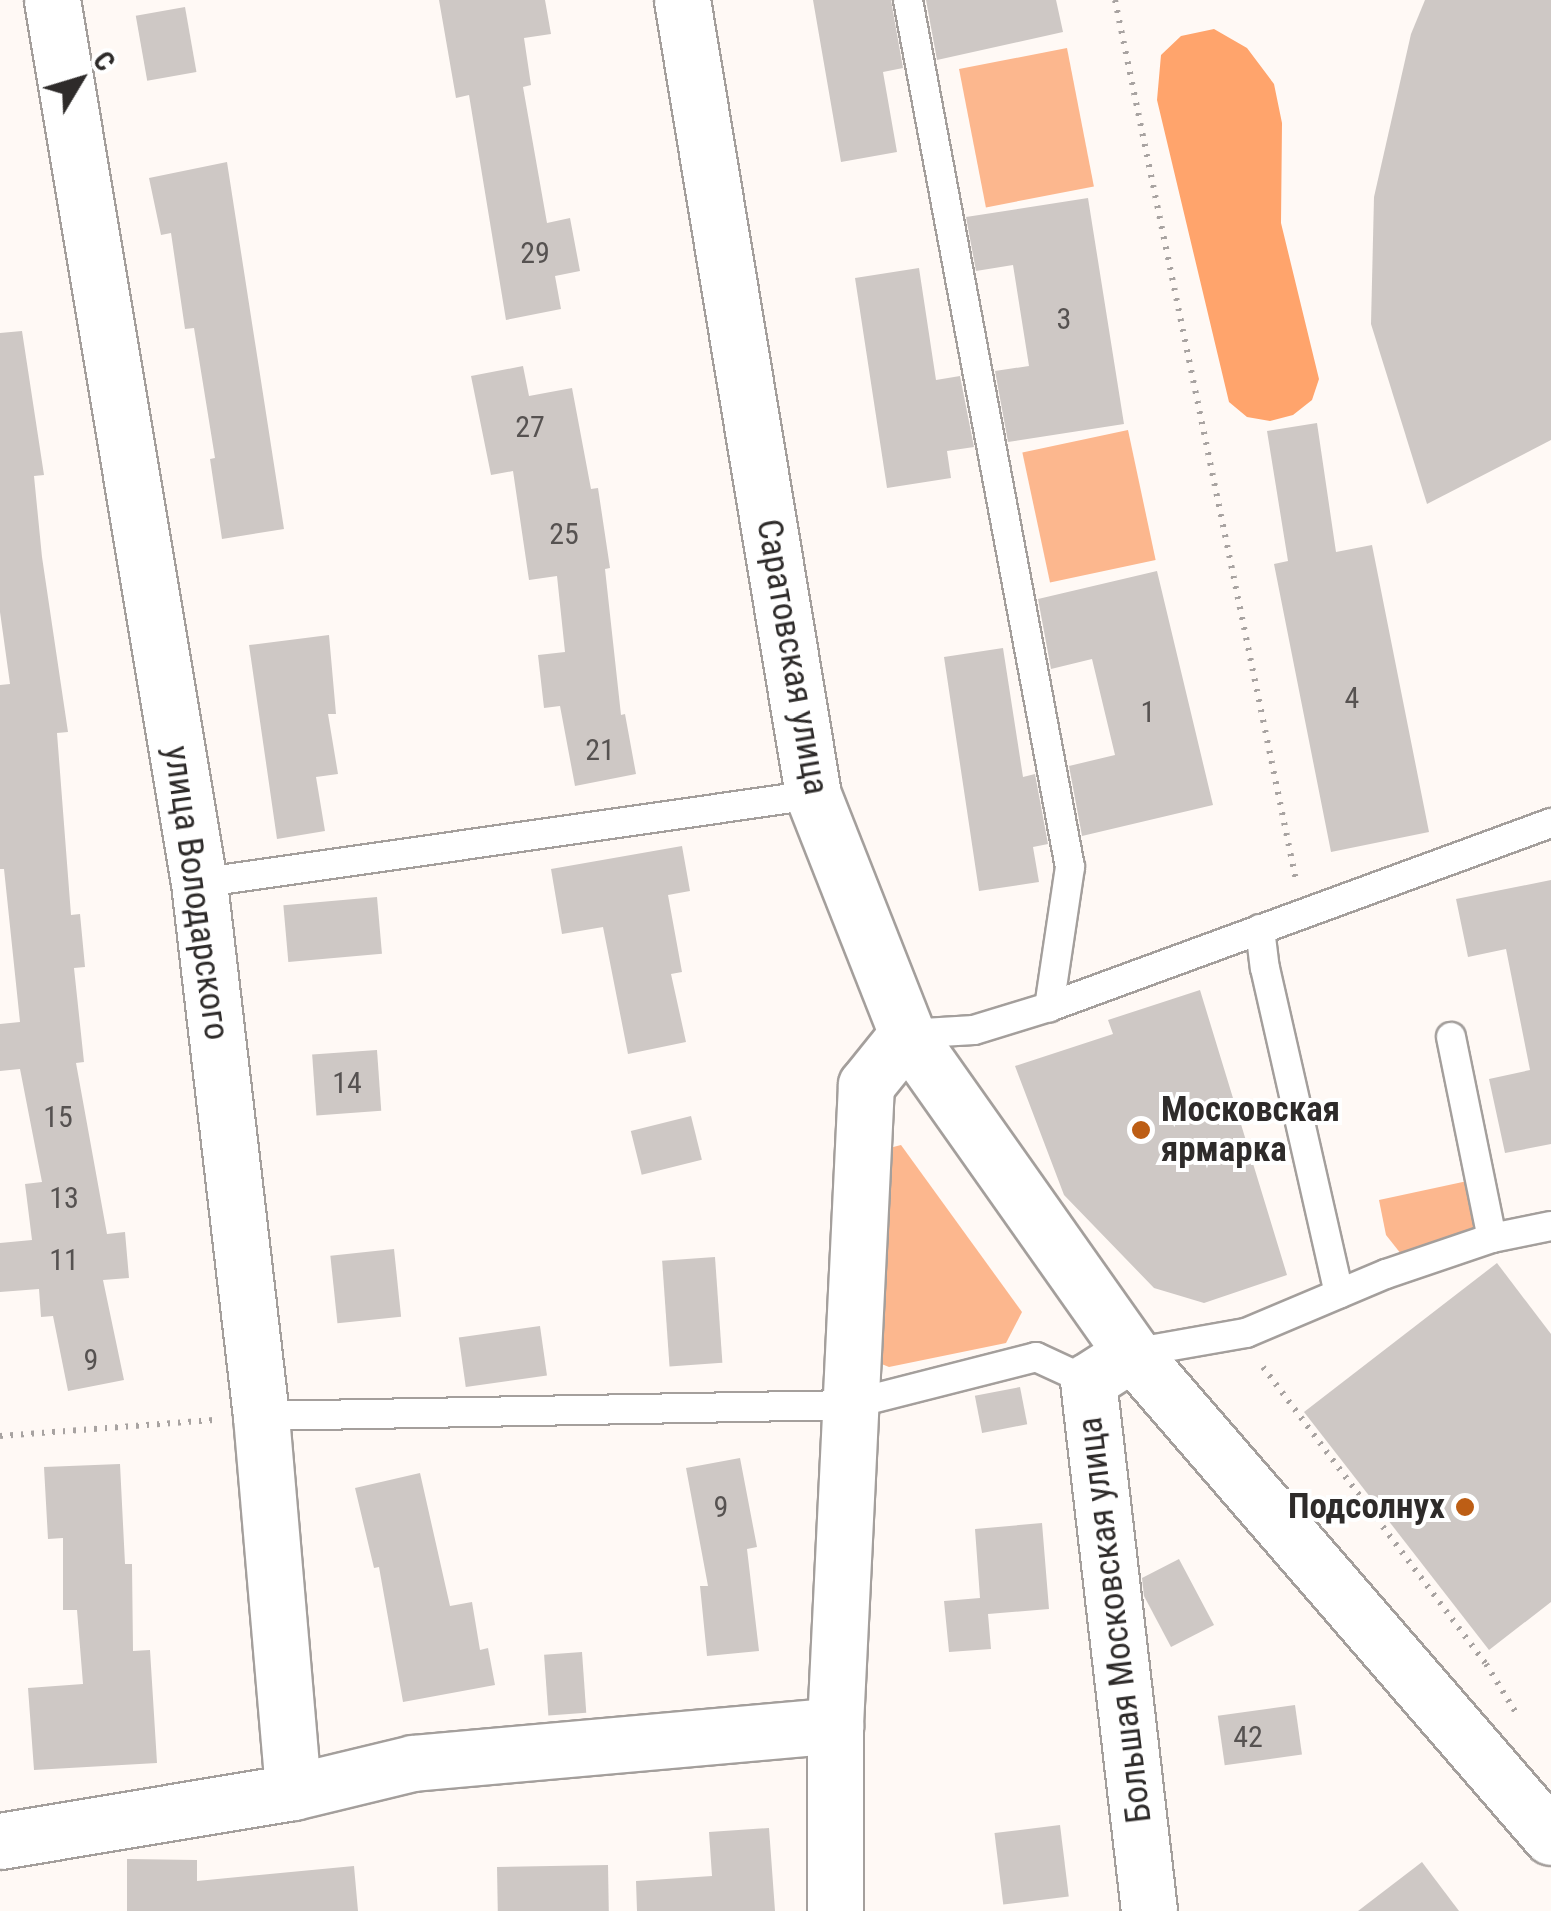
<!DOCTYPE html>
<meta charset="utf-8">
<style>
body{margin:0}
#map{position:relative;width:1551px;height:1911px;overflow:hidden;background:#fff9f5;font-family:"Roboto Condensed",sans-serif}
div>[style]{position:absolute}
.green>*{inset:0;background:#fcb78e;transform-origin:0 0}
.forest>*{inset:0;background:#ffa46c}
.building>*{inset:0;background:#cec8c5;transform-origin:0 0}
.path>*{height:6px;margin-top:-3px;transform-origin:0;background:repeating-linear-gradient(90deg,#a8a3a1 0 2.5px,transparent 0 10.5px)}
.roads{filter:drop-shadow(2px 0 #a49f9c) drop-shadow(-2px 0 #a49f9c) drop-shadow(0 2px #a49f9c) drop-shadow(0 -2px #a49f9c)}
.lane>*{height:28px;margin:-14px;padding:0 14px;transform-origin:14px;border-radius:14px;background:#fff}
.street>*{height:55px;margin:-27.5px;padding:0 27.5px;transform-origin:27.5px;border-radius:27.5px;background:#fff}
.secondary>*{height:55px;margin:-27.5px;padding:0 27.5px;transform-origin:27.5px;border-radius:27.5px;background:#fff}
.dots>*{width:28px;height:28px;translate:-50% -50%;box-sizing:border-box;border:5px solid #fff;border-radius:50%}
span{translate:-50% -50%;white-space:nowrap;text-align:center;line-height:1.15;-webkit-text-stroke:8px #fff;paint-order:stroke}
.number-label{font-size:30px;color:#565251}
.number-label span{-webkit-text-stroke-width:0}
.street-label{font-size:35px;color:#2e2b2a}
.poi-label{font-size:35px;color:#2e2b2a;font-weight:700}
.left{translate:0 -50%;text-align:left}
.right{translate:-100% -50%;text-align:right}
.north{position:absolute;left:30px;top:30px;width:100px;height:100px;-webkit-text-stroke:8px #fff;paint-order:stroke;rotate:52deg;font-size:28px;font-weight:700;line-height:40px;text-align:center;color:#2e2b2a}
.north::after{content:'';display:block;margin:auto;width:35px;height:45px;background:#2e2b2a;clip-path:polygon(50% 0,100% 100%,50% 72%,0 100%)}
</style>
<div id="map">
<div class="green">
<div style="left:1067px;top:48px;width:141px;height:110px;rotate:79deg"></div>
<div style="left:1128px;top:430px;width:133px;height:108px;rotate:78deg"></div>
<div style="clip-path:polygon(901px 1145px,1022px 1312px,1006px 1343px,889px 1367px,869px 1359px,874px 1152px)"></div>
<div style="clip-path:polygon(1472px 1180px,1479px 1235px,1405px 1259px,1386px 1235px,1379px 1200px)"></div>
</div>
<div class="forest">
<div style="clip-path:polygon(1214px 29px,1247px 48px,1274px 84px,1282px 123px,1281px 223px,1319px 379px,1312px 400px,1293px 415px,1270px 421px,1247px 417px,1229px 402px,1157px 100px,1161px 55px,1181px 36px)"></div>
</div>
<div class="building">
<div style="clip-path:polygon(439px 0,545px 0,551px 34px,524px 38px,531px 85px,523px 87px,547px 223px,570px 218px,580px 271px,555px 276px,561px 309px,506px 320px,469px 95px,456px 98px)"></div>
<div style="clip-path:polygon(813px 0,891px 0,903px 68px,883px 72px,897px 152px,841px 162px)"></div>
<div style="clip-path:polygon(926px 0,1056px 0,1063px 32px,937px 60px)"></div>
<div style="clip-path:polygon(1425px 0,1551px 0,1551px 440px,1427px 504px,1371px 324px,1374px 197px,1411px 34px)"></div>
<div style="left:185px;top:7px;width:66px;height:50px;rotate:80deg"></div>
<div style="clip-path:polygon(227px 162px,284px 529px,222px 539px,210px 459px,215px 458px,194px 328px,185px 329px,171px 233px,161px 235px,149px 178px)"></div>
<div style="clip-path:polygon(1088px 198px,1124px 424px,1008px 442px,995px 371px,1029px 366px,1013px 265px,976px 271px,966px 217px)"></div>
<div style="clip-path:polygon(919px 268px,936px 380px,960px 376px,974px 447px,947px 451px,951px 478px,887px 488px,855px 278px)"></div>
<div style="clip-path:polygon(22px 331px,44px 475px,34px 476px,42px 557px,68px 732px,57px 733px,71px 915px,80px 914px,85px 967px,74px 968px,84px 1062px,76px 1063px,107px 1234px,125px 1232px,129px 1278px,103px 1280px,124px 1380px,68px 1391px,53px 1316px,41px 1317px,39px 1289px,0 1292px,0 1243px,32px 1240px,25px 1184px,42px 1182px,20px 1069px,0 1071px,0 1024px,20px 1022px,4px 869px,0 869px,0 685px,10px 684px,0 612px,0 333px)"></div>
<div style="clip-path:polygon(523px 366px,529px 396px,572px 388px,591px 489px,598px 488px,610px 568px,605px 569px,621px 715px,625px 714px,636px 774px,575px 786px,560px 706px,544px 708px,538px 655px,565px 652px,557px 576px,529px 580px,513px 471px,491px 475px,471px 376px)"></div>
<div style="clip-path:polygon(1317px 423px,1336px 552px,1372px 545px,1429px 832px,1331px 852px,1274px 564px,1288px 561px,1267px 431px)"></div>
<div style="clip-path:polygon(1157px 571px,1213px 805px,1082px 836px,1069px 766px,1115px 755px,1092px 659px,1051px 669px,1038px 599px)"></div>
<div style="clip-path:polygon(329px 635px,336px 714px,328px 714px,338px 774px,316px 777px,325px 831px,277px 839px,249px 645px)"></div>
<div style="clip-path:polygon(1003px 648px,1023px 777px,1035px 774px,1048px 844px,1033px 847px,1039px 882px,979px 891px,944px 657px)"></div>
<div style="clip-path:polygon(682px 846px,690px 891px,668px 895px,682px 972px,671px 974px,686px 1042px,628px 1054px,603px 927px,562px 934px,551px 869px)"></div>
<div style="clip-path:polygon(1551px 880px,1551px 1144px,1505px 1153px,1489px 1079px,1530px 1070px,1506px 949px,1468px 957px,1456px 899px)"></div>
<div style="left:377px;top:897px;width:57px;height:94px;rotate:85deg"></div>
<div style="clip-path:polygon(1200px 990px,1287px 1275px,1204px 1303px,1154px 1288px,1064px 1195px,1015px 1066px,1113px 1034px,1108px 1020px)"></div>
<div style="left:377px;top:1050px;width:61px;height:65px;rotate:86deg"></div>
<div style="left:691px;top:1116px;width:45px;height:62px;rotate:76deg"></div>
<div style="left:394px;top:1249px;width:68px;height:64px;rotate:84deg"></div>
<div style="left:715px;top:1257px;width:106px;height:53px;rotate:86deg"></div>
<div style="clip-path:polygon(1497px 1263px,1551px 1334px,1551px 1602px,1489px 1650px,1304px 1412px)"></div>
<div style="left:540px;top:1326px;width:50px;height:82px;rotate:82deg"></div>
<div style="left:1020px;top:1387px;width:38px;height:46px;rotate:79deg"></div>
<div style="clip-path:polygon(740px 1458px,757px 1547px,747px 1549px,759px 1651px,707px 1656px,700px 1586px,708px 1586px,686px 1468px)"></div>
<div style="clip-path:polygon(120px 1464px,125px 1564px,132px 1564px,133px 1651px,150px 1650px,157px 1763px,34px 1770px,28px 1688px,83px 1684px,77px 1610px,63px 1610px,63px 1538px,48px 1539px,44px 1467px)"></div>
<div style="clip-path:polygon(420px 1473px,450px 1606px,472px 1602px,480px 1650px,488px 1648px,495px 1685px,403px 1702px,379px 1567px,374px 1568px,355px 1488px)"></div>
<div style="clip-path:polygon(1042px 1523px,1049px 1609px,988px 1614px,991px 1649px,949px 1652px,944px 1601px,980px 1598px,975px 1529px)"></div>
<div style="clip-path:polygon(1179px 1559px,1214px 1625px,1171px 1647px,1144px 1596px,1142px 1578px)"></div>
<div style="left:582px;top:1652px;width:61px;height:38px;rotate:86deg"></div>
<div style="left:1295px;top:1705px;width:50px;height:78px;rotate:82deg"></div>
<div style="left:1060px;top:1825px;width:72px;height:66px;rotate:83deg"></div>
<div style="clip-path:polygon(769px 1828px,775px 1911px,637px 1911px,636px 1881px,712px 1876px,709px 1832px)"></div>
<div style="clip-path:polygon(127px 1859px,197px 1860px,197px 1881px,354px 1866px,358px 1911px,127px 1911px)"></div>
<div style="clip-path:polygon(1422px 1862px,1459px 1911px,1358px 1911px)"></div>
<div style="left:608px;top:1865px;width:46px;height:111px;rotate:89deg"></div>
</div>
<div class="path">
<div style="left:1115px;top:0;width:898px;rotate:78.38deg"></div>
<div style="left:1263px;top:1367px;width:371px;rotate:53.1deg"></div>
<div style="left:1486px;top:1664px;width:61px;rotate:58.4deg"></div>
<div style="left:0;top:1436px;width:214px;rotate:-4.3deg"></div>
</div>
<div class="roads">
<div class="lane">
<div style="left:908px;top:0;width:882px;rotate:79.42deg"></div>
<div style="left:1070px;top:867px;width:142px;rotate:98.5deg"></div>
<div style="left:199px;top:883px;width:620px;rotate:-8.16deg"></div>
<div style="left:1260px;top:929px;width:39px;rotate:83deg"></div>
<div style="left:1265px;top:968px;width:334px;rotate:77.2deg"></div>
<div style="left:907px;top:1034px;width:67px;rotate:-3.4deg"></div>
<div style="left:974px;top:1030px;width:78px;rotate:-17deg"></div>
<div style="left:1049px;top:1007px;width:535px;rotate:-20.13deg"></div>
<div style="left:1451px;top:1037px;width:205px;rotate:78.5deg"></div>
<div style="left:1132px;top:1353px;width:116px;rotate:-10deg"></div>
<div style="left:1246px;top:1333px;width:152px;rotate:-22.9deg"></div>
<div style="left:1386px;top:1274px;width:112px;rotate:-18.8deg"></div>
<div style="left:1492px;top:1238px;width:60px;rotate:-11.5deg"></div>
<div style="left:261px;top:1416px;width:587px;rotate:-1.07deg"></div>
<div style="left:848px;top:1405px;width:194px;rotate:-14.3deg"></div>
<div style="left:1036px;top:1357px;width:57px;rotate:24.8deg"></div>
</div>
<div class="street">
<div style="left:52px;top:0;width:895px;rotate:80.55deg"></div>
<div style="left:199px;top:883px;width:537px;rotate:83.37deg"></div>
<div style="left:261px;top:1416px;width:377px;rotate:85.1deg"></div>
<div style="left:1132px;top:1353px;width:52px;rotate:147.5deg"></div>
<div style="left:1088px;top:1381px;width:533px;rotate:83.43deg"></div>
<div style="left:0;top:1841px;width:297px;rotate:-9.5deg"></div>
<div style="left:293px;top:1792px;width:123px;rotate:-13.6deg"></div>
<div style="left:413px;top:1763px;width:424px;rotate:-5.1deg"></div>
<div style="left:835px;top:1911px;width:186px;rotate:-90deg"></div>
<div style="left:835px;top:1725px;width:641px;rotate:-87.23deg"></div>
<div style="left:866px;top:1085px;width:65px;rotate:-51.2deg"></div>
</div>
<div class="secondary">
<div style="left:682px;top:0;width:806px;rotate:80.64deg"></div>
<div style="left:813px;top:795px;width:257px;rotate:68.5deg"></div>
<div style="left:907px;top:1034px;width:390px;rotate:54.8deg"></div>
<div style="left:1132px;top:1353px;width:640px;rotate:49.12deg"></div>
</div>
</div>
<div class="dots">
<div style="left:1141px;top:1130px;background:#bd5e15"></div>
<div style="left:1465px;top:1507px;background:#bd5e15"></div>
</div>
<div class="number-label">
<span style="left:535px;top:253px">29</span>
<span style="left:1064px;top:319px">3</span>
<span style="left:530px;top:427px">27</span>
<span style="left:564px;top:534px">25</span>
<span style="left:1352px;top:698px">4</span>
<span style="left:1148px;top:712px">1</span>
<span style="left:600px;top:750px">21</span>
<span style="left:347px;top:1083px">14</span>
<span style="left:58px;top:1117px">15</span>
<span style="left:64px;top:1198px">13</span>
<span style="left:64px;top:1260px">11</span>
<span style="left:91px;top:1360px">9</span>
<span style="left:721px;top:1507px">9</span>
<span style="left:1248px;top:1737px">42</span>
</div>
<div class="street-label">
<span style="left:792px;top:657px;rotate:80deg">Саратовская улица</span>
<span style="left:196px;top:893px;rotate:82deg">улица Володарского</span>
<span style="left:1115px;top:1620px;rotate:-97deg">Большая Московская улица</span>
</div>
<div class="poi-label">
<span class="left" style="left:1161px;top:1130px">Московская<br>ярмарка</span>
<span class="right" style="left:1445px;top:1507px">Подсолнух</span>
</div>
<div class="north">С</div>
</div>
